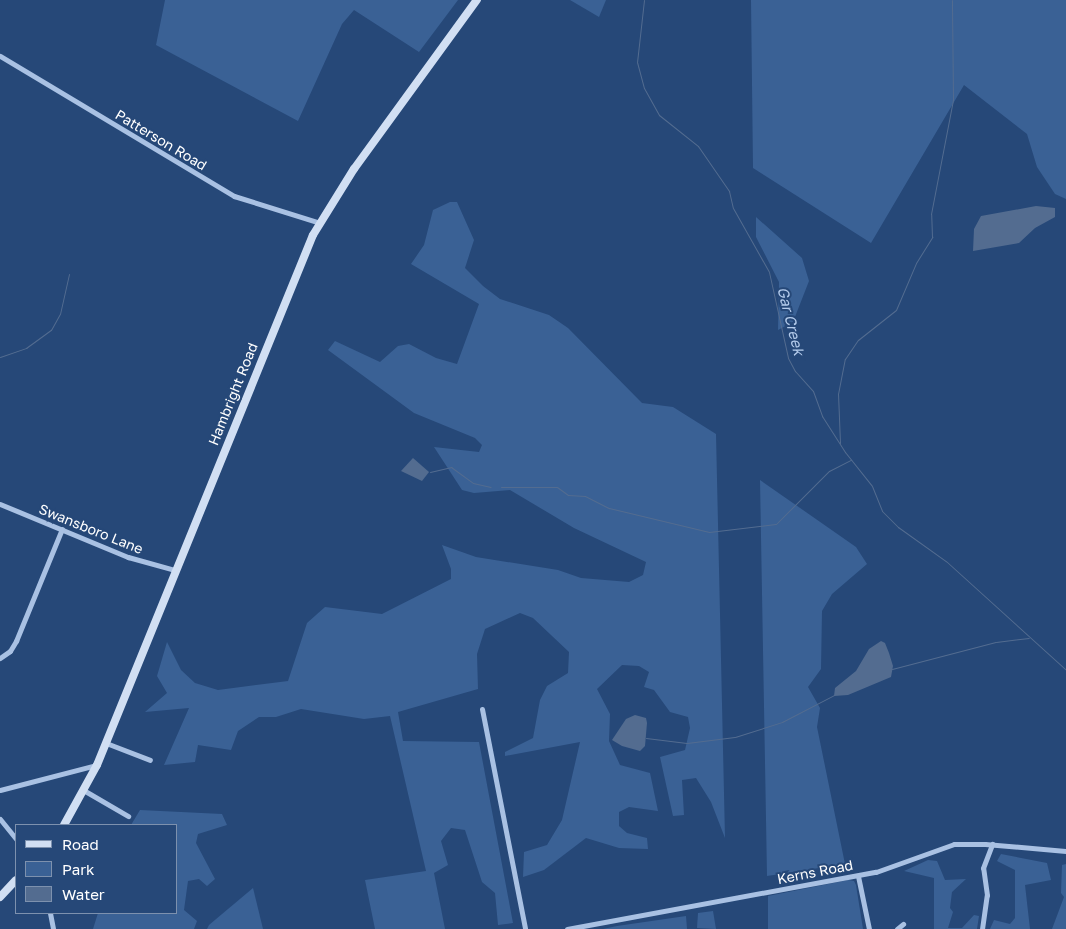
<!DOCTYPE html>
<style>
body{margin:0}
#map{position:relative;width:1066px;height:929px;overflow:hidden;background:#264878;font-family:"Golos Text",sans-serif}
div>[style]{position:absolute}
.green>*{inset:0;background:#3a6195}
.water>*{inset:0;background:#536c90}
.stream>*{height:1px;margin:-0.5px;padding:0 0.5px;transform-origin:0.5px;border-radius:0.5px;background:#536c90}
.minor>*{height:5px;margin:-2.5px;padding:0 2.5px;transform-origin:2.5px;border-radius:2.5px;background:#a9c1e3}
.secondary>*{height:8px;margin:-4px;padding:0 4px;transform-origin:4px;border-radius:4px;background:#d1dff3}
span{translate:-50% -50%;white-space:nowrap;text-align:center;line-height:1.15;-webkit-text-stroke:4px #264878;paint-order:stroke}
.street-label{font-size:14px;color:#fff}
.water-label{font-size:15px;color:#b4cbeb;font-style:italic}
.legend{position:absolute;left:15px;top:824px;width:162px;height:90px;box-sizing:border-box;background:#264878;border:1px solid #7d91ae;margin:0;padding:6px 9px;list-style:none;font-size:15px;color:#fff}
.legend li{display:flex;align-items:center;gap:10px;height:25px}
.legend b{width:25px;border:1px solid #7d91ae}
</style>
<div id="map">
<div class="green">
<div style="clip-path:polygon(165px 0,458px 0,419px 52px,354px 10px,342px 24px,298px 121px,156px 45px)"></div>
<div style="clip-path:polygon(570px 0,606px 0,599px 17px)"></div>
<div style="clip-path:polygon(751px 0,1066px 0,1066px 286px,1066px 199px,1055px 194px,1037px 167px,1027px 134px,964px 85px,871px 243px,753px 168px)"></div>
<div style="clip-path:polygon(450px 202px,457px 202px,474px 240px,465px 268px,483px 286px,500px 299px,549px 315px,568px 328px,642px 403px,673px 407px,716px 434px,725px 838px,711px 802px,696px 778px,682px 780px,684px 815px,673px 816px,660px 757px,685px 750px,690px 728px,688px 717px,670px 712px,654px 690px,644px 687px,649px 672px,639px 666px,622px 665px,597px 689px,610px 714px,609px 741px,620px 765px,650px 773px,658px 811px,629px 807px,619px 812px,619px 826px,627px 833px,647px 838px,648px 849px,619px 848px,586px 838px,544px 870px,523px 877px,524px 852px,547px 845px,562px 820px,580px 742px,505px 756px,505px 752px,533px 738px,540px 700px,547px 686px,568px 673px,569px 652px,533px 618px,520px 613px,485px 629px,477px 654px,478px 689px,398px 712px,403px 741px,479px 742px,513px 923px,498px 925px,495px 893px,482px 882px,465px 830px,451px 828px,441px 841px,448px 865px,434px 873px,445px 929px,375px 929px,365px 880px,426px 871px,390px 716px,364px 719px,301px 709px,276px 717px,259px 717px,238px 731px,231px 750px,198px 745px,195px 762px,164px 765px,189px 708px,145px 712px,167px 693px,157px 676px,167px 642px,181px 670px,195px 683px,218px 690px,288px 681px,307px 623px,325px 607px,382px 614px,451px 579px,451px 569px,442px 545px,476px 557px,558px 570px,581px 578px,629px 582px,643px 575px,646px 562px,574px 528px,510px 490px,474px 493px,462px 490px,434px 447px,479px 452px,482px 445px,475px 438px,414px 413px,328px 350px,335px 341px,380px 362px,398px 346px,409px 344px,436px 358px,457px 364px,479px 304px,411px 264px,424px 245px,433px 210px)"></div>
<div style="clip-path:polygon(756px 217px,802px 258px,809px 281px,793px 322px,778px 330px,779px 282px,756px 237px)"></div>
<div style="clip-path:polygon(760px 480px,856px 547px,867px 564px,832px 594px,822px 611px,821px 669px,808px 687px,820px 708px,817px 727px,845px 864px,767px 876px)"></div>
<div style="clip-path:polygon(140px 810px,222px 814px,227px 825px,198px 834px,196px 843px,215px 879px,207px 886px,199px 879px,188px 881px,184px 910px,197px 921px,194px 929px,93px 929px,98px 913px,176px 913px,176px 825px,131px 825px)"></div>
<div style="clip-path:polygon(1001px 854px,1047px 863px,1051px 880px,1025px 885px,1030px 929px,990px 929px,994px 920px,1010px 924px,1015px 918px,1015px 870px,997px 861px)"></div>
<div style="clip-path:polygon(928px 860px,937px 861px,945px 880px,966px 879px,952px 892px,950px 908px,953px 912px,948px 928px,962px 928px,974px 915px,979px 916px,977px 929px,934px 929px,934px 878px,904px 871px)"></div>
<div style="clip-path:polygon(1066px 864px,1066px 929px,1052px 929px,1064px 897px,1061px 893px,1062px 865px)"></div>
<div style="clip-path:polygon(848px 880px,854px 881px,856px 885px,863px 929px,768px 929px,768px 896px)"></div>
<div style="clip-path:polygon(253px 888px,263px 929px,207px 929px,209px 925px)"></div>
<div style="clip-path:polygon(713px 911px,716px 929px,697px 928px,698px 913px)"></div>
<div style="clip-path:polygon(686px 916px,687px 929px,603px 929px,617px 926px)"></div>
</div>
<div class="water">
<div style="clip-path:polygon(1036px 206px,1055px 208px,1055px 217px,1035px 228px,1019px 243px,973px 251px,974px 229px,981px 216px)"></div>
<div style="clip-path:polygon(413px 458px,429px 472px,422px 481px,401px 471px)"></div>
<div style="clip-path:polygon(881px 641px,885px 643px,889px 653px,893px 666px,891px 677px,848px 695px,834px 696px,835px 688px,856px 671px,869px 649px)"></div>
<div style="clip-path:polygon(635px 715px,646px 718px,647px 723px,645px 746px,640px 751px,622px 746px,612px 740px,626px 719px)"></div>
</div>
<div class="stream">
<div style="left:644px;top:0;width:62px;rotate:96.4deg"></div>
<div style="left:637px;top:62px;width:27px;rotate:75deg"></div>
<div style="left:644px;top:88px;width:31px;rotate:61deg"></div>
<div style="left:659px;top:115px;width:50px;rotate:38.5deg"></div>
<div style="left:698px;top:146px;width:55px;rotate:55.4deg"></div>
<div style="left:729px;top:191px;width:17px;rotate:77deg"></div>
<div style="left:733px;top:208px;width:73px;rotate:60.6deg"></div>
<div style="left:769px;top:272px;width:88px;rotate:77.5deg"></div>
<div style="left:788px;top:358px;width:15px;rotate:62deg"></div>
<div style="left:795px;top:371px;width:27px;rotate:48deg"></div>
<div style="left:813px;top:391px;width:27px;rotate:70deg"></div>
<div style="left:822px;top:416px;width:43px;rotate:57.4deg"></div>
<div style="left:845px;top:452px;width:43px;rotate:51.5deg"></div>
<div style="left:872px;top:486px;width:27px;rotate:68deg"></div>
<div style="left:882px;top:511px;width:23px;rotate:45deg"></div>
<div style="left:898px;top:527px;width:60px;rotate:35.5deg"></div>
<div style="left:947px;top:562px;width:161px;rotate:42.2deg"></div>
<div style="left:0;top:357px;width:28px;rotate:-19deg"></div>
<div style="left:26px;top:348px;width:31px;rotate:-36deg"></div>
<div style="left:51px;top:330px;width:18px;rotate:-61deg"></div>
<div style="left:60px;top:314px;width:41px;rotate:-77.3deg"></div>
<div style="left:840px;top:443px;width:49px;rotate:-92.3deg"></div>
<div style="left:838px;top:394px;width:36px;rotate:-79deg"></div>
<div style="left:845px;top:359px;width:23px;rotate:-56deg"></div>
<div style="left:858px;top:340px;width:48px;rotate:-38.3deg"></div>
<div style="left:896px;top:310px;width:51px;rotate:-66.9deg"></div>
<div style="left:916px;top:263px;width:31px;rotate:-58deg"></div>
<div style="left:932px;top:237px;width:23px;rotate:-92deg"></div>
<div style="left:931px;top:214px;width:116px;rotate:-79.1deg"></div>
<div style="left:953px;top:100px;width:100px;rotate:-90.6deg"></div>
<div style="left:430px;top:472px;width:22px;rotate:-13deg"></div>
<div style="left:451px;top:467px;width:27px;rotate:36deg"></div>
<div style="left:473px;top:483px;width:18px;rotate:13deg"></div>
<div style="left:501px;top:487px;width:56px"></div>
<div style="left:557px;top:487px;width:14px;rotate:36deg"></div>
<div style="left:568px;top:495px;width:17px;rotate:3deg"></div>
<div style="left:585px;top:496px;width:27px;rotate:27deg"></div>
<div style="left:609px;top:508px;width:103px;rotate:13.5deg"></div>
<div style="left:709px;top:532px;width:67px;rotate:-6.8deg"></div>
<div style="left:776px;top:524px;width:75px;rotate:-45deg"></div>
<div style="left:829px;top:471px;width:25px;rotate:-27deg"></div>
<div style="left:892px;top:669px;width:107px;rotate:-14.6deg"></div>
<div style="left:996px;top:642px;width:33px;rotate:-7deg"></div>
<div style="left:646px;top:738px;width:41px;rotate:7deg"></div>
<div style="left:687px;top:743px;width:48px;rotate:-7.1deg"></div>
<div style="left:735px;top:737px;width:49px;rotate:-17.7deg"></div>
<div style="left:782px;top:722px;width:59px;rotate:-27.4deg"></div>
</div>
<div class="minor">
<div style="left:0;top:56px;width:273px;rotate:30.9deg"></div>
<div style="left:234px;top:196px;width:90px;rotate:17.4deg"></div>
<div style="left:0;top:504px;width:139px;rotate:22.5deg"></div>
<div style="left:128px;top:557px;width:49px;rotate:15.5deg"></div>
<div style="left:0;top:658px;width:12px;rotate:-35deg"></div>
<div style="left:10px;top:651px;width:12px;rotate:-59deg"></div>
<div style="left:16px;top:641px;width:121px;rotate:-67.7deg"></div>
<div style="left:482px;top:709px;width:224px;rotate:78.9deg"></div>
<div style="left:106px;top:743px;width:47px;rotate:21.1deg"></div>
<div style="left:0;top:790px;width:99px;rotate:-14.6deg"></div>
<div style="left:85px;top:791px;width:50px;rotate:30.2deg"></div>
<div style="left:0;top:819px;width:26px;rotate:51deg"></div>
<div style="left:858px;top:876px;width:54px;rotate:78.3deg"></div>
<div style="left:50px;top:913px;width:16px;rotate:79deg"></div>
<div style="left:567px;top:929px;width:314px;rotate:-10.5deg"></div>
<div style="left:876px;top:872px;width:83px;rotate:-19.7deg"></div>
<div style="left:954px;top:844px;width:31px"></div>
<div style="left:985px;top:844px;width:81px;rotate:4.9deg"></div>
<div style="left:897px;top:929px;width:8px;rotate:-40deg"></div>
<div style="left:982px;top:929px;width:34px;rotate:-82deg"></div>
<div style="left:987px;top:895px;width:27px;rotate:-98deg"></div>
<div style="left:983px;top:868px;width:26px;rotate:-69deg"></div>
</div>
<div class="secondary">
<div style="left:64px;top:825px;width:68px;rotate:-61.2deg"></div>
<div style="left:97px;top:765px;width:572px;rotate:-67.83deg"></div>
<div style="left:313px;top:235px;width:78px;rotate:-58.2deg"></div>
<div style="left:354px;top:169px;width:209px;rotate:-54deg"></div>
<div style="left:0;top:897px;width:23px;rotate:-47deg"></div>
</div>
<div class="street-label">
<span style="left:161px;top:140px;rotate:31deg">Patterson Road</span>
<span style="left:233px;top:394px;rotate:-68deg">Hambright Road</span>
<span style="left:91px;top:529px;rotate:22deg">Swansboro Lane</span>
<span style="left:815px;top:872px;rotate:-11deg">Kerns Road</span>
</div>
<div class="water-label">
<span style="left:791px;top:321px;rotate:76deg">Gar Creek</span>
</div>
<ul class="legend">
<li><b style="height:6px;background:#d1dff3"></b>Road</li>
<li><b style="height:14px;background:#3a6195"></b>Park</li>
<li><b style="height:14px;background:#536c90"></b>Water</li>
</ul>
</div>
